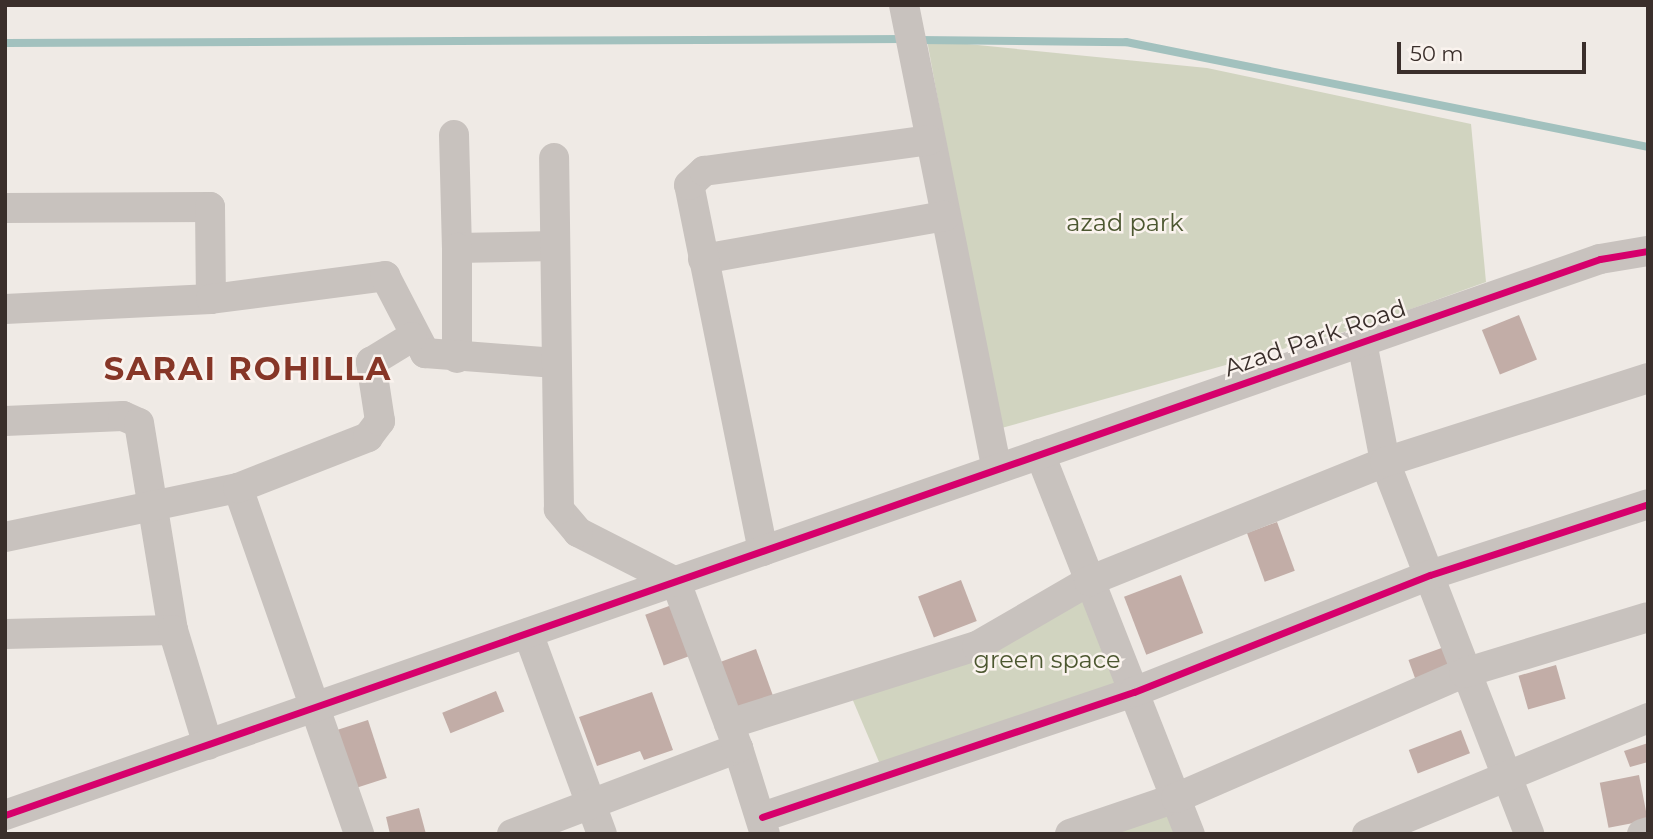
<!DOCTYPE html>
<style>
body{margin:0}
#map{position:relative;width:1653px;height:839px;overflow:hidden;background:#efeae5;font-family:Montserrat,sans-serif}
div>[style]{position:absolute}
.green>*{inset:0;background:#d1d4c0;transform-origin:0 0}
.stream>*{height:8px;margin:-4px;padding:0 4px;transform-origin:4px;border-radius:4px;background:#a2c1be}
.building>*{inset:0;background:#c2ada7;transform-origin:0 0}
.street>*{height:30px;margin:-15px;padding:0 15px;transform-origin:15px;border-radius:15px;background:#c8c2be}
.cycleway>*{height:7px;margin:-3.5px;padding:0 3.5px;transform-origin:3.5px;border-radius:3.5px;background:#d6006c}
span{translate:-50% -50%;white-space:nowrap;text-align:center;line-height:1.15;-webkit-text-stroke:5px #faf3ee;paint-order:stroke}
.park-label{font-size:24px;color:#4c5730}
.street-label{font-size:24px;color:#3a2f2b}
.district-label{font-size:32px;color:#863627;font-weight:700;letter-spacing:2px}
.frame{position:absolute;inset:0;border:7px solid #3a2f2b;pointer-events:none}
.scale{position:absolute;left:1397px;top:42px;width:189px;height:32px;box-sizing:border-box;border:4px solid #3a2f2b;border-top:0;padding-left:9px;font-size:21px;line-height:24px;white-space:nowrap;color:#3a2f2b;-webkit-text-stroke:5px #faf3ee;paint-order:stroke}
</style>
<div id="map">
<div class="green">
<div style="clip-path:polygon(927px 40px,1207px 68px,1471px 124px,1486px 282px,1361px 327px,998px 429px)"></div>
<div style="left:1082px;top:590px;width:104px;height:254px;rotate:67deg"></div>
<div style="clip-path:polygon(1169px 813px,1178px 834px,1102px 834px)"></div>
</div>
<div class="stream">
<div style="left:918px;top:40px;width:208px;rotate:0.6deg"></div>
<div style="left:1126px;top:42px;width:532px;rotate:11.37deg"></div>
<div style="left:5px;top:43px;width:900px;rotate:-0.25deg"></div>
</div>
<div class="building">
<div style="left:1519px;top:315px;width:48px;height:40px;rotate:68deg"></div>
<div style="left:1277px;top:522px;width:52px;height:32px;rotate:70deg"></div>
<div style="left:1181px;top:575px;width:62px;height:61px;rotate:69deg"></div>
<div style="left:961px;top:580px;width:44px;height:46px;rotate:69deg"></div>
<div style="left:680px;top:602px;width:54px;height:37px;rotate:70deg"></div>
<div style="left:1447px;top:646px;width:27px;height:41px;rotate:70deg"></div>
<div style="left:756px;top:649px;width:51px;height:44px;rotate:70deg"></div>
<div style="left:1556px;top:665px;width:35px;height:39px;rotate:74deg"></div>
<div style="left:496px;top:691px;width:22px;height:58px;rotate:68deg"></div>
<div style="clip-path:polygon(652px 692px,673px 750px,644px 760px,640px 751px,597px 766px,579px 717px)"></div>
<div style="left:368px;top:720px;width:61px;height:44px;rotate:72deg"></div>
<div style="left:1461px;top:730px;width:25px;height:56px;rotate:69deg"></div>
<div style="clip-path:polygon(1648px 743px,1648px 762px,1630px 767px,1624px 751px)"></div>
<div style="left:1639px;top:775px;width:46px;height:40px;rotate:79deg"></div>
<div style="clip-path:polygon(419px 808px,426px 834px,390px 834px,386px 817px)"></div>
</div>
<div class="street">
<div style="left:904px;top:5px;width:473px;rotate:78.7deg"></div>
<div style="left:454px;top:135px;width:113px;rotate:88.5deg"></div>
<div style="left:457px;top:248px;width:98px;rotate:-1.2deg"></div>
<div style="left:5px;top:208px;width:205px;rotate:-0.3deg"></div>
<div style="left:210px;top:207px;width:92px;rotate:89.4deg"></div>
<div style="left:457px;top:248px;width:110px;rotate:90deg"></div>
<div style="left:703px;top:259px;width:246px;rotate:-10.1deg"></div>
<div style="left:5px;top:309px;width:206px;rotate:-2.8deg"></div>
<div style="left:211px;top:299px;width:176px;rotate:-7.5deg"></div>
<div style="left:385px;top:276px;width:87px;rotate:62.5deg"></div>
<div style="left:425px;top:353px;width:131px;rotate:4.4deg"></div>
<div style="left:1362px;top:342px;width:122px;rotate:79.1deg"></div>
<div style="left:1385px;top:462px;width:399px;rotate:68.8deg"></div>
<div style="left:5px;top:421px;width:118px;rotate:-2.4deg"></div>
<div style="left:123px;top:416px;width:17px;rotate:24deg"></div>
<div style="left:139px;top:423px;width:210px;rotate:80.7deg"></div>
<div style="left:173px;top:630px;width:168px;rotate:178.6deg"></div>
<div style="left:1040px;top:454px;width:409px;rotate:68.5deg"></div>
<div style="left:238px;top:488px;width:367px;rotate:70.7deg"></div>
<div style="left:5px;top:537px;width:238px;rotate:-11.9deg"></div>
<div style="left:238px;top:488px;width:140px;rotate:-21.4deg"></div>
<div style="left:368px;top:437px;width:20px;rotate:-53deg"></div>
<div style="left:380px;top:421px;width:60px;rotate:-98.7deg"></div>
<div style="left:371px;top:362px;width:48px;rotate:-31.4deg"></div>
<div style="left:763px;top:551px;width:373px;rotate:-101.4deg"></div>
<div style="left:689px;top:185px;width:21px;rotate:-43deg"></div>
<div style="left:704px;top:171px;width:227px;rotate:-7.8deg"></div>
<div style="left:173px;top:630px;width:120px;rotate:73.1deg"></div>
<div style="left:528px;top:633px;width:214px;rotate:69.8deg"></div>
<div style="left:729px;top:724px;width:260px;rotate:-17.5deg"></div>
<div style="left:977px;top:646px;width:129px;rotate:-30.1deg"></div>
<div style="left:1089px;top:581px;width:319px;rotate:-21.9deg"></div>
<div style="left:1385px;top:462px;width:276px;rotate:-17.7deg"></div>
<div style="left:738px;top:748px;width:90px;rotate:72.6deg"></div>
<div style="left:5px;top:815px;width:1689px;rotate:-19.22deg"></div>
<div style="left:1600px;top:259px;width:49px;rotate:-9.5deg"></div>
<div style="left:762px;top:817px;width:392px;rotate:-18.6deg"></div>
<div style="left:1134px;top:692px;width:318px;rotate:-21.6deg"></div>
<div style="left:1430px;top:575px;width:229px;rotate:-18deg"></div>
<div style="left:512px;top:834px;width:242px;rotate:-20.8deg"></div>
<div style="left:738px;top:748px;width:177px;rotate:-110.5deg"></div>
<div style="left:676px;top:582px;width:110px;rotate:-153deg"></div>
<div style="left:578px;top:532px;width:30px;rotate:-130deg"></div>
<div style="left:559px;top:509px;width:351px;rotate:-90.8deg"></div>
<div style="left:1070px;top:834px;width:112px;rotate:-18.8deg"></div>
<div style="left:1176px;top:798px;width:314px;rotate:-23.5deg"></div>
<div style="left:1464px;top:673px;width:192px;rotate:-16.9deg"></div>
<div style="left:1367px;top:834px;width:304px;rotate:-22.4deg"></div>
<div style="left:1642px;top:834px;width:6px;rotate:-18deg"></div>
</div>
<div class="cycleway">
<div style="left:5px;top:815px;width:1689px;rotate:-19.22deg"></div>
<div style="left:1600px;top:259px;width:49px;rotate:-9.5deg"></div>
<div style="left:762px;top:817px;width:392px;rotate:-18.6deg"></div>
<div style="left:1134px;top:692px;width:318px;rotate:-21.6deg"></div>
<div style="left:1430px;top:575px;width:229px;rotate:-18deg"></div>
</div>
<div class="park-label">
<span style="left:1125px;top:223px">azad park</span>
<span style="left:1047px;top:660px">green space</span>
</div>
<div class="street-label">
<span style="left:1315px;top:338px;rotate:-19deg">Azad Park Road</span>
</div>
<div class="district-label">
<span style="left:248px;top:369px">SARAI ROHILLA</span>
</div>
<div class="frame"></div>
<div class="scale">50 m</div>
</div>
